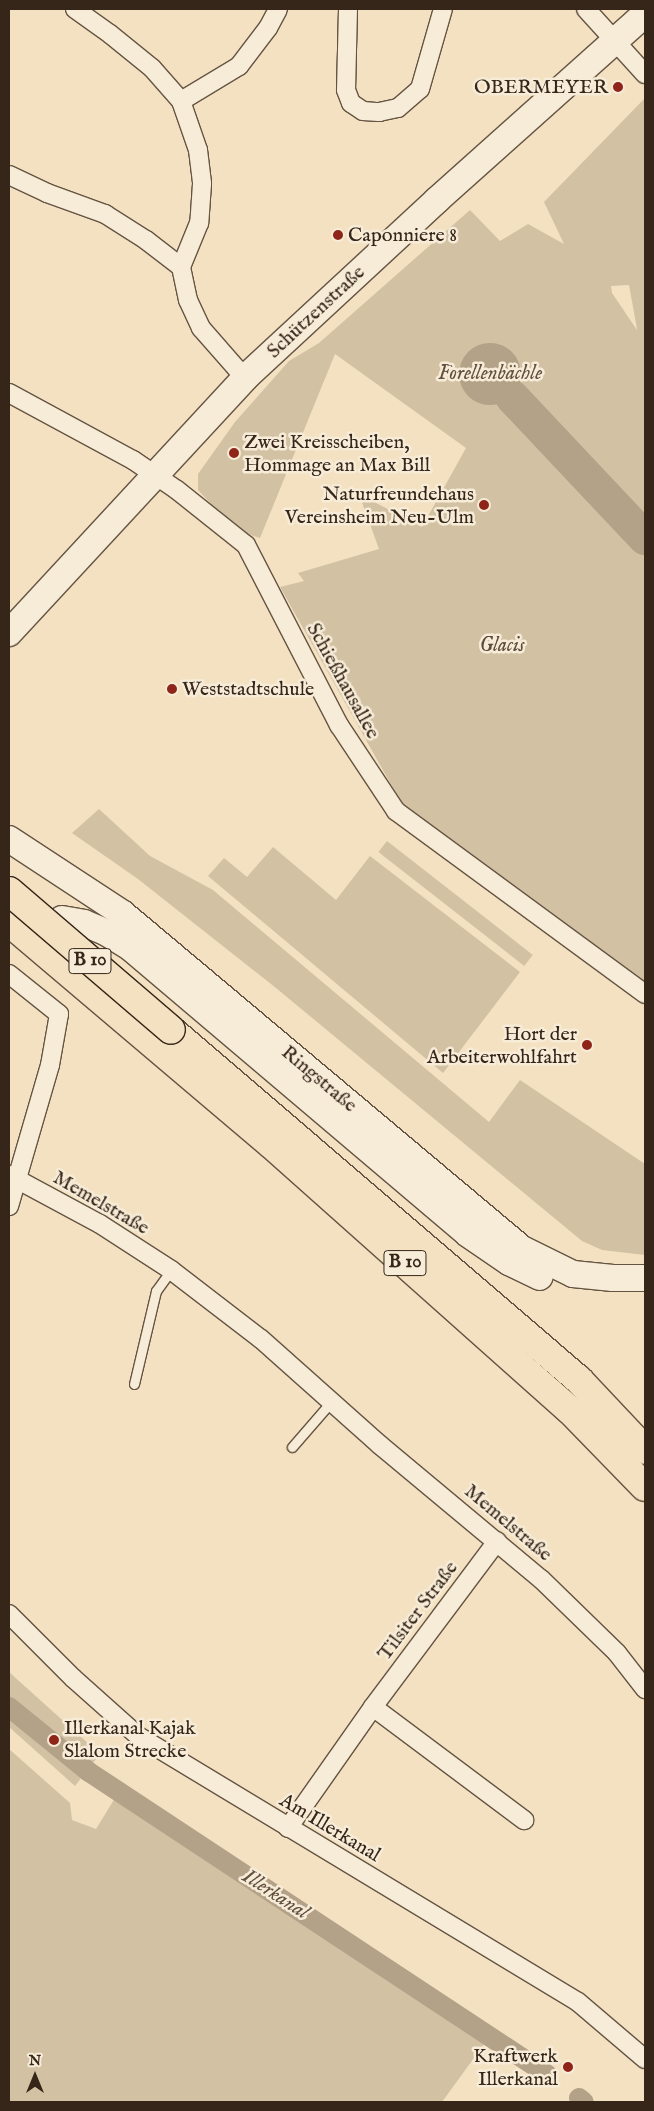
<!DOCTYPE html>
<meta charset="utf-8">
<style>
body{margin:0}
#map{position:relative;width:654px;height:2111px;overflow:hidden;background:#f3e1c1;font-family:"IM FELL English",serif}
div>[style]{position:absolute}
.green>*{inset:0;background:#d3c1a4;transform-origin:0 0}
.water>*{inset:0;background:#b3a188}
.round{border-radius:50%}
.canal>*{height:20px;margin:-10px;padding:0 10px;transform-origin:10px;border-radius:10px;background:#b3a188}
.river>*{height:34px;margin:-17px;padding:0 17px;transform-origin:17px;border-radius:17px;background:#b3a188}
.roads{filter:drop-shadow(1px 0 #655443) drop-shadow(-1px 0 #655443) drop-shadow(0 1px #655443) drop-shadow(0 -1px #655443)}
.lane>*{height:9px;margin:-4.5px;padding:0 4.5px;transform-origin:4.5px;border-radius:4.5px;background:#f7ecd7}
.street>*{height:18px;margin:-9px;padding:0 9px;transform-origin:9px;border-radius:9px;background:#f7ecd7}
.secondary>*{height:26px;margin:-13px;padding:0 13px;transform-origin:13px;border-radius:13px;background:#f7ecd7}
.highway>*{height:28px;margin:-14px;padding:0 14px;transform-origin:14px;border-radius:14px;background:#f3e1c1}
.bridges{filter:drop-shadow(1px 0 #362519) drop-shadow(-1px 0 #362519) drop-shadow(0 1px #362519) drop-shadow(0 -1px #362519)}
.highway-bridge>*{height:28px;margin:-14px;padding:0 14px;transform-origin:14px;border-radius:14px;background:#f3e1c1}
.dots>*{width:14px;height:14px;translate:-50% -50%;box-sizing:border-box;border:2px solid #f7ecd7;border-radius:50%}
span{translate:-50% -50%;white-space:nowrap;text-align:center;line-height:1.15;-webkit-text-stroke:5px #f7ecd7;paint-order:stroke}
.shield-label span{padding:1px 4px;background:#f7ecd7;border:1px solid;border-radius:4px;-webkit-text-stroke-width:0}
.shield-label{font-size:19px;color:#362519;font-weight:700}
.poi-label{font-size:20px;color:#362519}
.right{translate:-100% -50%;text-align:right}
.left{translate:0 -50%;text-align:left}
.street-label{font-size:20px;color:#362519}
.park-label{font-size:20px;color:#5d4c3c;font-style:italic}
.water-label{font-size:21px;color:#625040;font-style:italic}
.frame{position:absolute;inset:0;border:10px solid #362519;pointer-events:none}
.north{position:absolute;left:10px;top:2051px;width:50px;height:50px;-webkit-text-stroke:4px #f7ecd7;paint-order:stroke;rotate:0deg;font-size:14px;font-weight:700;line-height:20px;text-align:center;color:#362519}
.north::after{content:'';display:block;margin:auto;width:18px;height:22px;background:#362519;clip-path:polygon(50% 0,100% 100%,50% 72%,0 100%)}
</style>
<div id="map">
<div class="green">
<div style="clip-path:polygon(evenodd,645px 98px,645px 1005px,594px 964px,561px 943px,504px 879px,402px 804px,280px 587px,304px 581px,298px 573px,379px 549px,359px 494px,422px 527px,466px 448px,335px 354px,260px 538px,235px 530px,198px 490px,198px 474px,235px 422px,289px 361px,319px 343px,470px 210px,500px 241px,528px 224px,564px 244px,544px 202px,645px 98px,629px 285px,637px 329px,637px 330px,612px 293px,611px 286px,629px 285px)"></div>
<div style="clip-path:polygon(99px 809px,150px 856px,213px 890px,489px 1122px,520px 1080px,645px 1164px,645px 1255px,602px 1250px,582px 1241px,276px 988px,138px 879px,72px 833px)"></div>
<div style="left:387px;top:841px;width:185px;height:14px;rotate:38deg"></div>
<div style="clip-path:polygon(273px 847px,336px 900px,370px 856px,520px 972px,443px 1073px,208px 876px,224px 858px,247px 877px)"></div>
<div style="clip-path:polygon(9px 1672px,100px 1754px,75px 1786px,9px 1727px)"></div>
<div style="clip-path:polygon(9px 1749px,70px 1803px,72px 1820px,96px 1829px,115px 1798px,487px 2040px,442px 2102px,9px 2102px)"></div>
</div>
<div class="water">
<div class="round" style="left:459px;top:343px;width:62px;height:62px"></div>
</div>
<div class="canal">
<div style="left:9px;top:1707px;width:103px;rotate:39.1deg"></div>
<div style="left:89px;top:1772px;width:550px;rotate:33.43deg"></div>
<div style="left:579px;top:2098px;width:6px;rotate:39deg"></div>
</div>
<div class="river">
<div style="left:512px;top:397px;width:194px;rotate:46.7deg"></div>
</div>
<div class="roads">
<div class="lane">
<div style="left:134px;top:1384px;width:96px;rotate:-76.7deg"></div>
<div style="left:156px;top:1291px;width:26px;rotate:-54deg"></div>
<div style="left:292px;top:1447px;width:60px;rotate:-49.1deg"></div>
</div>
<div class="street">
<div style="left:75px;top:9px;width:43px;rotate:35.5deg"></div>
<div style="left:110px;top:34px;width:54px;rotate:39deg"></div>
<div style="left:152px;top:68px;width:44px;rotate:48.7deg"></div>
<div style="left:181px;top:101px;width:52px;rotate:70.9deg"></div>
<div style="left:198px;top:150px;width:34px;rotate:83deg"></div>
<div style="left:202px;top:184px;width:39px;rotate:94deg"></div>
<div style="left:199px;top:223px;width:48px;rotate:112.2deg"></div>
<div style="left:181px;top:267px;width:34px;rotate:78deg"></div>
<div style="left:188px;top:300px;width:31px;rotate:65deg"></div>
<div style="left:201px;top:328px;width:55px;rotate:48.7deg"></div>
<div style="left:237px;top:369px;width:12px;rotate:42deg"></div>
<div style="left:348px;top:9px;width:81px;rotate:91.4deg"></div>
<div style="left:346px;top:90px;width:14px;rotate:69deg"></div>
<div style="left:351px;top:103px;width:14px;rotate:34deg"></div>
<div style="left:363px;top:111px;width:16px;rotate:4deg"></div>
<div style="left:379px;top:112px;width:19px;rotate:-12deg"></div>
<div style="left:398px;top:108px;width:29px;rotate:-41deg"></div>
<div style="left:420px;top:89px;width:83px;rotate:-74deg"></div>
<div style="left:586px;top:9px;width:88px;rotate:47.8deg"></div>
<div style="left:181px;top:101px;width:68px;rotate:-31.1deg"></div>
<div style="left:239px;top:66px;width:48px;rotate:-52.7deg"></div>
<div style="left:268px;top:28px;width:21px;rotate:-62deg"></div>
<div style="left:9px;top:175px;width:42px;rotate:25.3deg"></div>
<div style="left:47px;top:193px;width:62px;rotate:19.9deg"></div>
<div style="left:105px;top:214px;width:49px;rotate:32.4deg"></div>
<div style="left:146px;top:240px;width:44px;rotate:37.6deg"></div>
<div style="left:9px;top:393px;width:141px;rotate:28.4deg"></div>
<div style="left:133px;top:460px;width:53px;rotate:34.3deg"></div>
<div style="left:177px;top:490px;width:88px;rotate:38.6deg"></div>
<div style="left:246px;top:545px;width:203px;rotate:62.7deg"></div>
<div style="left:339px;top:725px;width:103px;rotate:56.5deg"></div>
<div style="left:396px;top:811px;width:309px;rotate:36.3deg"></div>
<div style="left:9px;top:974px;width:64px;rotate:38.7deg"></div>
<div style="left:59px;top:1014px;width:52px;rotate:100deg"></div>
<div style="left:50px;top:1065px;width:147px;rotate:106.2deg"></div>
<div style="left:9px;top:1175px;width:103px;rotate:28.3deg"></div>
<div style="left:100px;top:1224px;width:85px;rotate:32.9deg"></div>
<div style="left:171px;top:1270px;width:113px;rotate:37.5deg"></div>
<div style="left:261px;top:1339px;width:159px;rotate:41.7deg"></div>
<div style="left:380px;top:1445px;width:209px;rotate:39.8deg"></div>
<div style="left:541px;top:1579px;width:106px;rotate:44.2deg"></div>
<div style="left:617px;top:1653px;width:46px;rotate:52.1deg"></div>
<div style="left:9px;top:1614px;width:91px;rotate:45deg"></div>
<div style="left:73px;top:1678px;width:87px;rotate:41.7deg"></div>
<div style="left:138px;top:1736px;width:514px;rotate:31.15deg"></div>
<div style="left:578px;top:2002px;width:88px;rotate:40.4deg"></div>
<div style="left:373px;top:1707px;width:189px;rotate:36.8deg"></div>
<div style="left:288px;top:1828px;width:148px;rotate:-54.9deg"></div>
<div style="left:373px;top:1707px;width:207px;rotate:-53.2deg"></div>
</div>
<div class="secondary">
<div style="left:9px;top:633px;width:349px;rotate:-47.2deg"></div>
<div style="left:246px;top:377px;width:260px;rotate:-42.8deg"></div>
<div style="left:437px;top:200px;width:279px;rotate:-41.8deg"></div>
<div style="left:9px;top:839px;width:136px;rotate:33.3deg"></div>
<div style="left:123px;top:914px;width:521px;rotate:40.02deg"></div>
<div style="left:522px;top:1249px;width:57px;rotate:26.1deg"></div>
<div style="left:573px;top:1274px;width:40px;rotate:5.7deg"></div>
<div style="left:613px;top:1278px;width:32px"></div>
<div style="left:62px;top:919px;width:22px;rotate:10deg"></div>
<div style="left:84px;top:923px;width:25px;rotate:23deg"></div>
<div style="left:107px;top:933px;width:28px;rotate:32deg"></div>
<div style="left:131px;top:948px;width:442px;rotate:40.3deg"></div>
<div style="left:468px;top:1234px;width:50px;rotate:34.3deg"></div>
<div style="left:509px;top:1262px;width:34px;rotate:26deg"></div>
</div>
<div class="highway">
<div style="left:9px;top:922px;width:343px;rotate:40.3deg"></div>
<div style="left:271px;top:1144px;width:400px;rotate:41.7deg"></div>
<div style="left:570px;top:1410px;width:107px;rotate:45.8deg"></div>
<div style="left:171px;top:1030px;width:538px;rotate:40.62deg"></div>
<div style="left:579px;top:1380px;width:96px;rotate:46.7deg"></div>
</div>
</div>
<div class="bridges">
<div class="highway-bridge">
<div style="left:9px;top:891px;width:213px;rotate:40.6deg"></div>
</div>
</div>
<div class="dots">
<div style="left:618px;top:87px;background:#8f2418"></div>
<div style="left:338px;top:235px;background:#8f2418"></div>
<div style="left:234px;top:453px;background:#8f2418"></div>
<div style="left:484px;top:505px;background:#8f2418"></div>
<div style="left:172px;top:689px;background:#8f2418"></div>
<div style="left:587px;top:1045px;background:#8f2418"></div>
<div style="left:54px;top:1740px;background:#8f2418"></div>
<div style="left:568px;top:2067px;background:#8f2418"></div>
</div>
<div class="shield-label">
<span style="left:90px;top:961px">B 10</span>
<span style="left:405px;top:1263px">B 10</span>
</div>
<div class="poi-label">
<span class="right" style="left:608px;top:87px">OBERMEYER</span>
<span class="left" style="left:348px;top:235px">Caponniere 8</span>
<span class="left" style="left:244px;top:454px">Zwei Kreisscheiben,<br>Hommage an Max Bill</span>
<span class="right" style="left:474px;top:506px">Naturfreundehaus<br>Vereinsheim Neu-Ulm</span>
<span class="left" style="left:182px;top:689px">Weststadtschule</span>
<span class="right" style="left:577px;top:1046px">Hort der<br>Arbeiterwohlfahrt</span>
<span class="left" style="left:64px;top:1740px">Illerkanal Kajak<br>Slalom Strecke</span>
<span class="right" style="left:558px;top:2068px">Kraftwerk<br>Illerkanal</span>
</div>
<div class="street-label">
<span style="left:316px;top:312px;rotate:-43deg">Schützenstraße</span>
<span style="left:343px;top:681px;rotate:61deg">Schießhausallee</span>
<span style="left:319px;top:1079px;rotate:40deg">Ringstraße</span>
<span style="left:101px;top:1203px;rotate:30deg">Memelstraße</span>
<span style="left:508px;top:1523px;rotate:40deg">Memelstraße</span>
<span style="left:418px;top:1611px;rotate:-53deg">Tilsiter Straße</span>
<span style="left:330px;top:1828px;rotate:31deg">Am Illerkanal</span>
</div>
<div class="park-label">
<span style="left:502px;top:645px">Glacis</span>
</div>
<div class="water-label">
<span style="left:490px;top:374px">Forellenbächle</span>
<span style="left:275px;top:1895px;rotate:33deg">Illerkanal</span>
</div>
<div class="frame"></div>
<div class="north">N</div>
</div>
